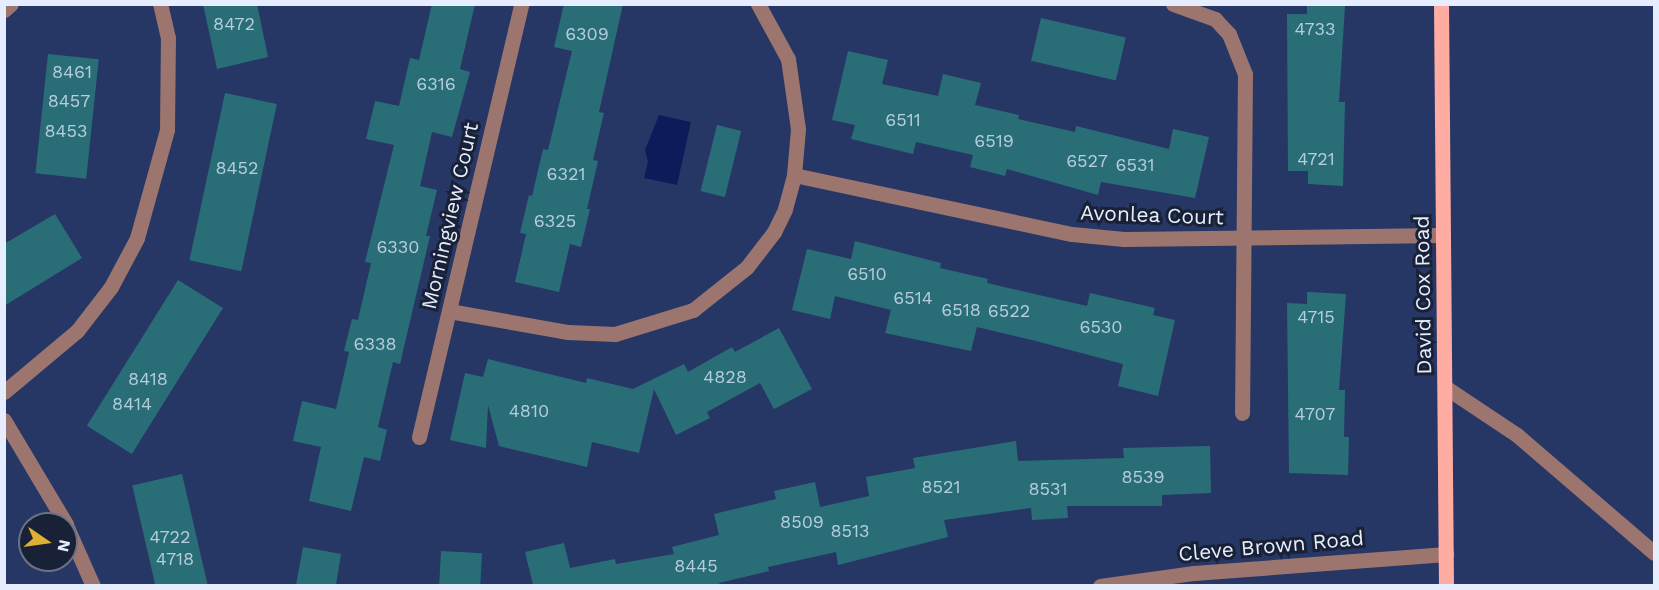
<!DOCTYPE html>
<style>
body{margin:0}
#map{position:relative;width:1659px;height:590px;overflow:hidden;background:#273765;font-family:"Work Sans",sans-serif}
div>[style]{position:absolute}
.water>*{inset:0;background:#0d1b5b}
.building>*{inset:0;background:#296e77;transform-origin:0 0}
.minor>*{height:15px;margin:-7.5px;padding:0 7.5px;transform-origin:7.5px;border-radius:7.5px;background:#9d756f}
.major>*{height:15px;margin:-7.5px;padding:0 7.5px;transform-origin:7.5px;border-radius:7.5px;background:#ffada3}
span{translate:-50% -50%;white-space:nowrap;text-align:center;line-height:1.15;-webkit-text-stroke:6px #182135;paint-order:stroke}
.number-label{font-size:18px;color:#b6cddc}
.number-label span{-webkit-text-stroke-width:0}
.street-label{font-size:21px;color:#e5edfe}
.frame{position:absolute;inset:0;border:6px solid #e5edfe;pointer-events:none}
.north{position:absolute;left:18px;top:512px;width:60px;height:60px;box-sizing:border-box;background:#182135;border:2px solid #6a7385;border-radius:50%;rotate:103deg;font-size:16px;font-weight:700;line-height:24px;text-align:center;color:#e5edfe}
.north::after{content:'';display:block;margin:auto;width:21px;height:27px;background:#dfb133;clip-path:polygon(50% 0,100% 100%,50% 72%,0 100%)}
</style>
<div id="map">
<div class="water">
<div style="clip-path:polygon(659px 115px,691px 122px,677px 185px,644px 178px,648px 162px,645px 150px)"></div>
</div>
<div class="building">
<div style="clip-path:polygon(203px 4px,257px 4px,268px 57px,217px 69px)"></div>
<div style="clip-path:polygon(432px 4px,475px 4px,460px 69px,470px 72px,452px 137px,432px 132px,420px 186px,437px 190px,426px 236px,430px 236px,400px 364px,393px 362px,378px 427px,387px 430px,380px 461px,364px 457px,351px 511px,309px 501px,321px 447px,293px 441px,302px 401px,336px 409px,349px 352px,344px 351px,352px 319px,358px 320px,371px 263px,365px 262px,394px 145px,366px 139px,375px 101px,399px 106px,410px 58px,419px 60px)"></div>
<div style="clip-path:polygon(564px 4px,623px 4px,599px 112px,604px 113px,593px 160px,598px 161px,587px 209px,590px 209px,581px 247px,570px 244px,559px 292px,515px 282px,526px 234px,520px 233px,529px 195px,532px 196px,543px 149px,548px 150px,572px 51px,554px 47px)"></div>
<div style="clip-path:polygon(1307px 5px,1345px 6px,1339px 102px,1345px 102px,1343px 186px,1308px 184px,1308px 171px,1288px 171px,1287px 14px,1307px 14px)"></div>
<div style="left:1041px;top:18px;width:87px;height:44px;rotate:13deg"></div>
<div style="clip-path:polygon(848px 51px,888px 60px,882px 84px,938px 96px,943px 74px,981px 83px,975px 105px,1019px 115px,1018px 119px,1075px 132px,1076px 126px,1169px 149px,1173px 129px,1209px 137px,1195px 198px,1101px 182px,1098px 195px,1007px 169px,1005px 176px,970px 167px,973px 155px,916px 142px,913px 154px,851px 139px,855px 125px,832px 120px)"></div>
<div style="left:48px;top:54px;width:51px;height:120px;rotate:6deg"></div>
<div style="left:225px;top:93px;width:53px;height:171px;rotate:12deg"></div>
<div style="left:717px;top:125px;width:25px;height:68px;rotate:14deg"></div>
<div style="clip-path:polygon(55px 214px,82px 258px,4px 306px,4px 244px)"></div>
<div style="clip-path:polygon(855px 241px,941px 263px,940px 268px,988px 279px,987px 283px,1087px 306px,1090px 293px,1155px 308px,1153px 315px,1175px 320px,1158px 396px,1118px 386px,1123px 364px,1032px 340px,977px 327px,971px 351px,923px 341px,885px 333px,891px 310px,835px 296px,830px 319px,792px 310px,807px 249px,851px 259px)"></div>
<div style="left:178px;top:280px;width:53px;height:172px;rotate:32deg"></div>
<div style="clip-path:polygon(1307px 292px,1346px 294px,1339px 390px,1345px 390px,1344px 437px,1349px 437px,1348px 475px,1289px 473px,1287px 303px,1307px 304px)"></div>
<div style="clip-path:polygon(779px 328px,812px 389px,774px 409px,760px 383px,707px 412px,710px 418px,676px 435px,654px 389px,639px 453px,592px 442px,587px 467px,499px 446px,488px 405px,486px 448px,450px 440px,465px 373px,483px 377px,488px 359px,586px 383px,587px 378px,633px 389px,684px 364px,688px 372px,732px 347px,735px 352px)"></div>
<div style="clip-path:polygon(1016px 441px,1018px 461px,1124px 458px,1123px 448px,1210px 446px,1211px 493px,1162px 495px,1162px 506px,1067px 506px,1068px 518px,1032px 520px,1031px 508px,944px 520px,948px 537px,838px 565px,836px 552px,768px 567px,769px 571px,719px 583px,720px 585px,533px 585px,525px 552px,564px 543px,570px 568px,615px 559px,616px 564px,674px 554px,672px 547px,719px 535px,714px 514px,776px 499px,774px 491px,815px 482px,820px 507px,869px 496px,866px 477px,915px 468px,913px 458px)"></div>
<div style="left:182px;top:474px;width:114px;height:51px;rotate:77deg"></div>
<div style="clip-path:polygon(303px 547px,341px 554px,336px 585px,296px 585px)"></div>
<div style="left:441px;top:551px;width:41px;height:34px;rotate:3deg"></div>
</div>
<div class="minor">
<div style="left:1173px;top:4px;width:45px;rotate:19.7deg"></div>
<div style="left:1215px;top:19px;width:21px;rotate:47deg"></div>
<div style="left:1229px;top:34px;width:43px;rotate:68.2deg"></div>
<div style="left:1245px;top:74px;width:339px;rotate:90.5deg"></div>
<div style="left:4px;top:10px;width:9px;rotate:-41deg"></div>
<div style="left:794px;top:175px;width:284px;rotate:12deg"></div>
<div style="left:1072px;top:234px;width:52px;rotate:5.5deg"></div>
<div style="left:1124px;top:239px;width:319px;rotate:-0.7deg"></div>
<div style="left:449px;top:311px;width:121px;rotate:10deg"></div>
<div style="left:568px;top:332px;width:47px;rotate:2.4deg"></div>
<div style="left:615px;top:334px;width:82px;rotate:-17.1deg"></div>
<div style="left:693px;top:310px;width:69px;rotate:-38.5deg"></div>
<div style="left:747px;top:267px;width:44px;rotate:-52.4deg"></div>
<div style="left:774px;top:232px;width:25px;rotate:-64deg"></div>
<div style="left:785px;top:209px;width:35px;rotate:-75deg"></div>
<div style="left:794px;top:175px;width:46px;rotate:-85deg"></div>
<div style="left:798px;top:129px;width:71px;rotate:-98.1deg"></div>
<div style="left:788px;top:59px;width:63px;rotate:-118.6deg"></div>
<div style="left:1445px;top:387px;width:87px;rotate:33.7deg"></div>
<div style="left:1517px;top:435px;width:181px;rotate:40.7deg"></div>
<div style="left:4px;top:392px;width:95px;rotate:-39.9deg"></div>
<div style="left:77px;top:331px;width:56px;rotate:-52.3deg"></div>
<div style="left:111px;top:287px;width:55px;rotate:-62deg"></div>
<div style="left:137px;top:238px;width:112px;rotate:-74.5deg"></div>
<div style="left:167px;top:130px;width:92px;rotate:-89.4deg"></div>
<div style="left:168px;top:38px;width:35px;rotate:-103deg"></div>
<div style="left:4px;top:420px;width:121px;rotate:59.2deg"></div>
<div style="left:419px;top:437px;width:445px;rotate:-76.7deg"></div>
<div style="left:66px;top:525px;width:67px;rotate:66.1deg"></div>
<div style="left:1100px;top:586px;width:95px;rotate:-7.9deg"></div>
<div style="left:1194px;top:573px;width:253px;rotate:-4.3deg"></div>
</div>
<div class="major">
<div style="left:1441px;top:4px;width:582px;rotate:89.51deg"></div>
</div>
<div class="number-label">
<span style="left:234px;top:24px">8472</span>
<span style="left:1315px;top:29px">4733</span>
<span style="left:587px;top:34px">6309</span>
<span style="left:72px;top:72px">8461</span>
<span style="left:436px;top:84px">6316</span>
<span style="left:69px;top:101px">8457</span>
<span style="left:903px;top:120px">6511</span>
<span style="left:66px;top:131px">8453</span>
<span style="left:994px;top:141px">6519</span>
<span style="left:1316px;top:159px">4721</span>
<span style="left:1087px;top:161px">6527</span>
<span style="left:1135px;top:165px">6531</span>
<span style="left:237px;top:168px">8452</span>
<span style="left:566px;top:174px">6321</span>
<span style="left:555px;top:221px">6325</span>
<span style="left:398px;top:247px">6330</span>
<span style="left:867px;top:274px">6510</span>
<span style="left:913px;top:298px">6514</span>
<span style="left:961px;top:310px">6518</span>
<span style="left:1009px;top:311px">6522</span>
<span style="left:1316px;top:317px">4715</span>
<span style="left:1101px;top:327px">6530</span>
<span style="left:375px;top:344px">6338</span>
<span style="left:725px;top:377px">4828</span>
<span style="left:148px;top:379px">8418</span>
<span style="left:132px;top:404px">8414</span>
<span style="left:529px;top:411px">4810</span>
<span style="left:1315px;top:414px">4707</span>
<span style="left:1143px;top:477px">8539</span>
<span style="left:941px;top:487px">8521</span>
<span style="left:1048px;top:489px">8531</span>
<span style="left:802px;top:522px">8509</span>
<span style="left:850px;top:531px">8513</span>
<span style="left:170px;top:537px">4722</span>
<span style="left:175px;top:559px">4718</span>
<span style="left:696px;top:566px">8445</span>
</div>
<div class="street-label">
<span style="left:1152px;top:215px;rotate:2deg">Avonlea Court</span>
<span style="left:450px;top:216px;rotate:-77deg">Morningview Court</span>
<span style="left:1423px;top:295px;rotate:-91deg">David Cox Road</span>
<span style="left:1271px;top:546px;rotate:-5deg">Cleve Brown Road</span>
</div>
<div class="frame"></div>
<div class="north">N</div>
</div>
